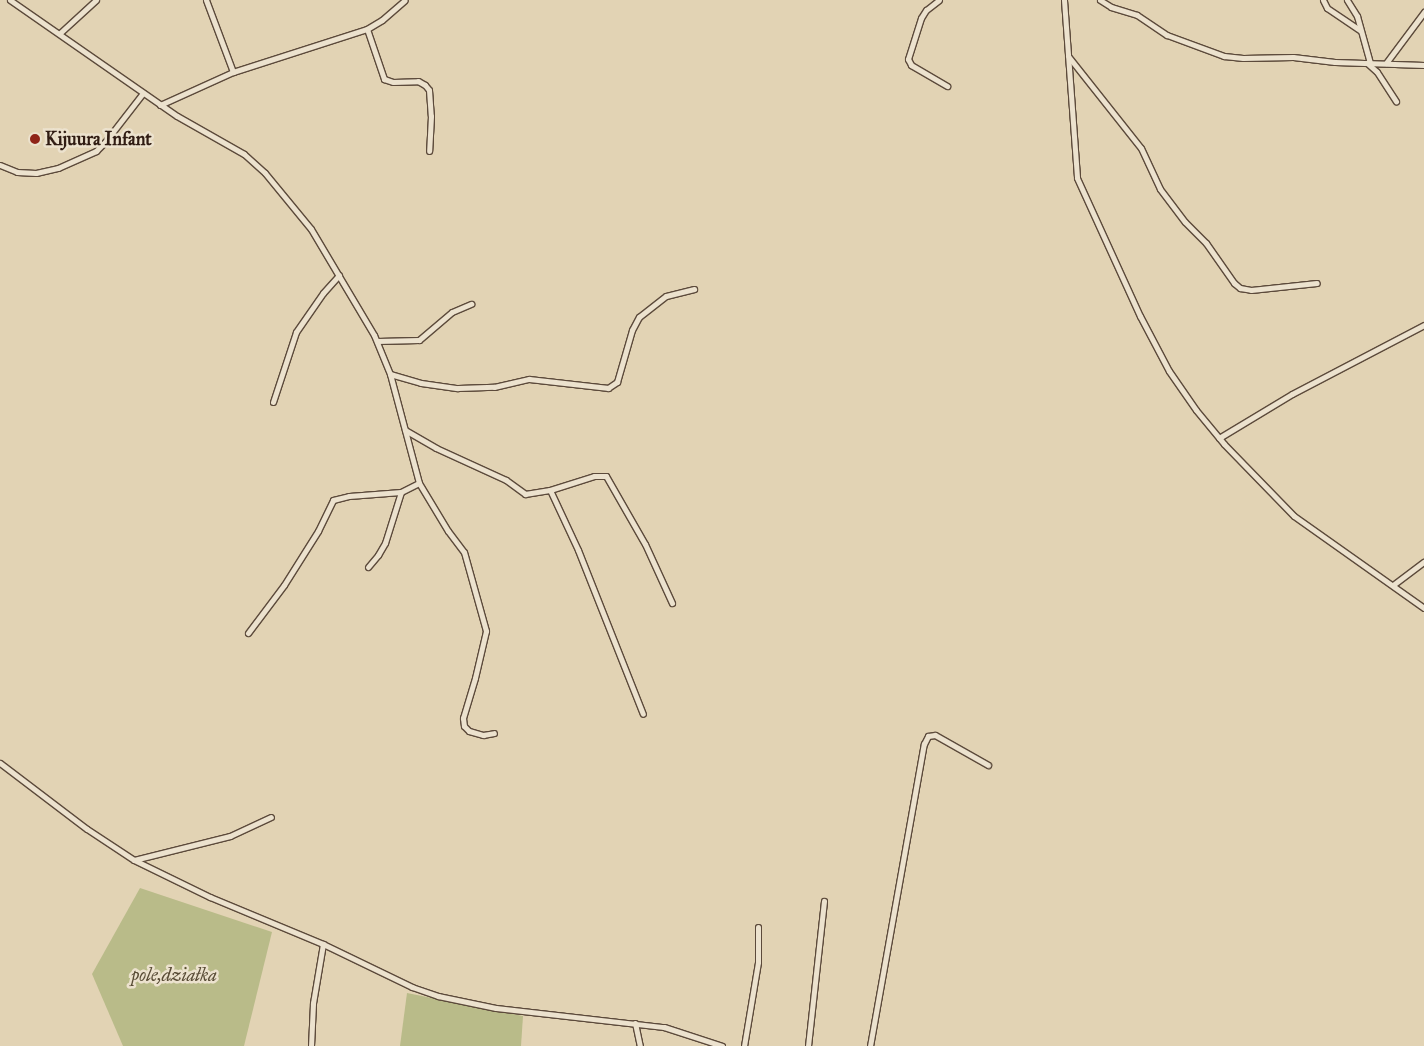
<!DOCTYPE html>
<meta charset="utf-8">
<style>
body{margin:0}
#map{position:relative;width:1424px;height:1046px;overflow:hidden;background:#e2d3b4;font-family:"IM FELL Great Primer",serif}
div>[style]{position:absolute}
.green>*{inset:0;background:#b9bb89}
.roads{filter:drop-shadow(1px 0 #5c4a3b) drop-shadow(-1px 0 #5c4a3b) drop-shadow(0 1px #5c4a3b) drop-shadow(0 -1px #5c4a3b)}
.minor>*{height:5px;margin:-2.5px;padding:0 2.5px;transform-origin:2.5px;border-radius:2.5px;background:#ece2ce}
.dots>*{width:14px;height:14px;translate:-50% -50%;box-sizing:border-box;border:2px solid #ece2ce;border-radius:50%}
span{translate:-50% -50%;white-space:nowrap;text-align:center;line-height:1.15;-webkit-text-stroke:5px #ece2ce;paint-order:stroke}
.poi-label{font-size:18px;color:#301c13;font-weight:700}
.left{translate:0 -50%;text-align:left}
.park-label{font-size:18px;color:#594c36;font-style:italic}
</style>
<div id="map">
<div class="green">
<div style="clip-path:polygon(140px 888px,272px 932px,244px 1046px,123px 1046px,92px 974px)"></div>
<div style="clip-path:polygon(407px 993px,523px 1016px,521px 1046px,400px 1046px)"></div>
</div>
<div class="roads">
<div class="minor">
<div style="left:10px;top:0;width:203px;rotate:34.8deg"></div>
<div style="left:177px;top:116px;width:77px;rotate:29.6deg"></div>
<div style="left:244px;top:154px;width:28px;rotate:42deg"></div>
<div style="left:265px;top:173px;width:72px;rotate:50.6deg"></div>
<div style="left:311px;top:229px;width:123px;rotate:59.3deg"></div>
<div style="left:374px;top:335px;width:42px;rotate:67.7deg"></div>
<div style="left:390px;top:374px;width:113px;rotate:75.1deg"></div>
<div style="left:419px;top:483px;width:56px;rotate:58.9deg"></div>
<div style="left:448px;top:531px;width:26px;rotate:53deg"></div>
<div style="left:464px;top:552px;width:82px;rotate:74.4deg"></div>
<div style="left:486px;top:631px;width:48px;rotate:103.2deg"></div>
<div style="left:475px;top:678px;width:42px;rotate:106.7deg"></div>
<div style="left:463px;top:718px;width:8px;rotate:83deg"></div>
<div style="left:464px;top:726px;width:7px;rotate:45deg"></div>
<div style="left:469px;top:731px;width:15px;rotate:16deg"></div>
<div style="left:483px;top:735px;width:11px;rotate:-10deg"></div>
<div style="left:206px;top:0;width:77px;rotate:69.4deg"></div>
<div style="left:939px;top:0;width:16px;rotate:142deg"></div>
<div style="left:926px;top:10px;width:9px;rotate:122deg"></div>
<div style="left:921px;top:18px;width:43px;rotate:107.6deg"></div>
<div style="left:908px;top:59px;width:7px;rotate:63deg"></div>
<div style="left:911px;top:65px;width:42px;rotate:30.3deg"></div>
<div style="left:1064px;top:0;width:178px;rotate:85.8deg"></div>
<div style="left:1077px;top:178px;width:152px;rotate:65.5deg"></div>
<div style="left:1140px;top:316px;width:62px;rotate:62.2deg"></div>
<div style="left:1169px;top:371px;width:47px;rotate:55.3deg"></div>
<div style="left:1196px;top:410px;width:44px;rotate:50.5deg"></div>
<div style="left:1224px;top:444px;width:100px;rotate:45.8deg"></div>
<div style="left:1294px;top:516px;width:159px;rotate:35.3deg"></div>
<div style="left:1100px;top:0;width:13px;rotate:32deg"></div>
<div style="left:1111px;top:7px;width:27px;rotate:17deg"></div>
<div style="left:1137px;top:15px;width:36px;rotate:34deg"></div>
<div style="left:1167px;top:35px;width:61px;rotate:20.2deg"></div>
<div style="left:1224px;top:56px;width:19px;rotate:6deg"></div>
<div style="left:1243px;top:58px;width:50px;rotate:-1.1deg"></div>
<div style="left:1293px;top:57px;width:42px;rotate:6.8deg"></div>
<div style="left:1335px;top:62px;width:89px;rotate:1.9deg"></div>
<div style="left:1323px;top:0;width:9px;rotate:63deg"></div>
<div style="left:1327px;top:8px;width:40px;rotate:34deg"></div>
<div style="left:1347px;top:0;width:19px;rotate:58deg"></div>
<div style="left:1357px;top:16px;width:49px;rotate:74.5deg"></div>
<div style="left:367px;top:29px;width:53px;rotate:71.2deg"></div>
<div style="left:384px;top:79px;width:9px;rotate:18deg"></div>
<div style="left:393px;top:82px;width:25px;rotate:-2deg"></div>
<div style="left:418px;top:81px;width:8px;rotate:30deg"></div>
<div style="left:425px;top:85px;width:6px;rotate:51deg"></div>
<div style="left:429px;top:90px;width:26px;rotate:86deg"></div>
<div style="left:431px;top:116px;width:35px;rotate:93deg"></div>
<div style="left:60px;top:33px;width:49px;rotate:-42.5deg"></div>
<div style="left:1068px;top:56px;width:117px;rotate:51.6deg"></div>
<div style="left:1141px;top:148px;width:45px;rotate:65.1deg"></div>
<div style="left:1160px;top:189px;width:41px;rotate:52.9deg"></div>
<div style="left:1185px;top:222px;width:30px;rotate:45deg"></div>
<div style="left:1206px;top:243px;width:49px;rotate:55deg"></div>
<div style="left:1234px;top:283px;width:8px;rotate:40deg"></div>
<div style="left:1240px;top:288px;width:11px;rotate:10deg"></div>
<div style="left:1251px;top:290px;width:66px;rotate:-6.1deg"></div>
<div style="left:1367px;top:63px;width:13px;rotate:42deg"></div>
<div style="left:1377px;top:72px;width:35px;rotate:57deg"></div>
<div style="left:1386px;top:63px;width:64px;rotate:-53.3deg"></div>
<div style="left:160px;top:105px;width:80px;rotate:-24.3deg"></div>
<div style="left:233px;top:72px;width:141px;rotate:-17.8deg"></div>
<div style="left:367px;top:29px;width:17px;rotate:-31deg"></div>
<div style="left:382px;top:20px;width:30px;rotate:-41deg"></div>
<div style="left:0;top:165px;width:18px;rotate:22deg"></div>
<div style="left:17px;top:172px;width:19px;rotate:3deg"></div>
<div style="left:36px;top:173px;width:23px;rotate:-13deg"></div>
<div style="left:58px;top:168px;width:42px;rotate:-24.1deg"></div>
<div style="left:96px;top:151px;width:13px;rotate:-45deg"></div>
<div style="left:105px;top:142px;width:62px;rotate:-52.2deg"></div>
<div style="left:377px;top:341px;width:42px;rotate:-1.4deg"></div>
<div style="left:419px;top:340px;width:43px;rotate:-40.3deg"></div>
<div style="left:452px;top:312px;width:21px;rotate:-23deg"></div>
<div style="left:390px;top:374px;width:32px;rotate:16deg"></div>
<div style="left:421px;top:383px;width:37px;rotate:8deg"></div>
<div style="left:458px;top:388px;width:36px;rotate:-2deg"></div>
<div style="left:494px;top:387px;width:36px;rotate:-13deg"></div>
<div style="left:529px;top:379px;width:80px;rotate:6.5deg"></div>
<div style="left:608px;top:388px;width:11px;rotate:-34deg"></div>
<div style="left:617px;top:382px;width:54px;rotate:-73.9deg"></div>
<div style="left:632px;top:330px;width:15px;rotate:-62deg"></div>
<div style="left:639px;top:317px;width:34px;rotate:-38deg"></div>
<div style="left:666px;top:296px;width:29px;rotate:-14deg"></div>
<div style="left:273px;top:402px;width:74px;rotate:-71.8deg"></div>
<div style="left:296px;top:332px;width:47px;rotate:-55.3deg"></div>
<div style="left:323px;top:293px;width:24px;rotate:-48deg"></div>
<div style="left:405px;top:430px;width:36px;rotate:30deg"></div>
<div style="left:436px;top:448px;width:77px;rotate:24.6deg"></div>
<div style="left:506px;top:480px;width:24px;rotate:36deg"></div>
<div style="left:525px;top:494px;width:25px;rotate:-9deg"></div>
<div style="left:550px;top:490px;width:46px;rotate:-17.7deg"></div>
<div style="left:594px;top:476px;width:12px"></div>
<div style="left:606px;top:476px;width:78px;rotate:60.2deg"></div>
<div style="left:645px;top:544px;width:65px;rotate:65.4deg"></div>
<div style="left:1219px;top:438px;width:85px;rotate:-31.1deg"></div>
<div style="left:1292px;top:394px;width:149px;rotate:-27.6deg"></div>
<div style="left:550px;top:490px;width:66px;rotate:65deg"></div>
<div style="left:578px;top:550px;width:176px;rotate:68.4deg"></div>
<div style="left:368px;top:567px;width:16px;rotate:-50deg"></div>
<div style="left:378px;top:555px;width:14px;rotate:-60deg"></div>
<div style="left:385px;top:543px;width:53px;rotate:-72.6deg"></div>
<div style="left:1393px;top:585px;width:39px;rotate:-37deg"></div>
<div style="left:248px;top:633px;width:60px;rotate:-53.1deg"></div>
<div style="left:284px;top:585px;width:64px;rotate:-57.8deg"></div>
<div style="left:318px;top:531px;width:34px;rotate:-64deg"></div>
<div style="left:333px;top:500px;width:16px;rotate:-14deg"></div>
<div style="left:349px;top:496px;width:52px;rotate:-4.4deg"></div>
<div style="left:401px;top:492px;width:20px;rotate:-27deg"></div>
<div style="left:0;top:763px;width:109px;rotate:37.2deg"></div>
<div style="left:87px;top:829px;width:56px;rotate:33.4deg"></div>
<div style="left:134px;top:860px;width:85px;rotate:26deg"></div>
<div style="left:210px;top:897px;width:122px;rotate:22.6deg"></div>
<div style="left:323px;top:944px;width:99px;rotate:25.8deg"></div>
<div style="left:412px;top:987px;width:28px;rotate:19deg"></div>
<div style="left:438px;top:996px;width:59px;rotate:11.7deg"></div>
<div style="left:496px;top:1008px;width:169px;rotate:6.5deg"></div>
<div style="left:664px;top:1027px;width:61px;rotate:18.1deg"></div>
<div style="left:134px;top:860px;width:99px;rotate:-14deg"></div>
<div style="left:230px;top:836px;width:45px;rotate:-24.9deg"></div>
<div style="left:635px;top:1023px;width:24px;rotate:78deg"></div>
<div style="left:311px;top:1046px;width:43px;rotate:-87.3deg"></div>
<div style="left:313px;top:1003px;width:60px;rotate:-80.4deg"></div>
<div style="left:744px;top:1046px;width:85px;rotate:-80.5deg"></div>
<div style="left:758px;top:962px;width:35px;rotate:-90deg"></div>
<div style="left:808px;top:1046px;width:146px;rotate:-83.7deg"></div>
<div style="left:870px;top:1046px;width:307px;rotate:-79.9deg"></div>
<div style="left:924px;top:744px;width:9px;rotate:-63deg"></div>
<div style="left:928px;top:736px;width:7px;rotate:-8deg"></div>
<div style="left:935px;top:735px;width:61px;rotate:29.5deg"></div>
</div>
</div>
<div class="dots">
<div style="left:35px;top:139px;background:#8f2418"></div>
</div>
<div class="poi-label">
<span class="left" style="left:45px;top:139px">Kijuura Infant</span>
</div>
<div class="park-label">
<span style="left:174px;top:975px">pole,działka</span>
</div>
</div>
